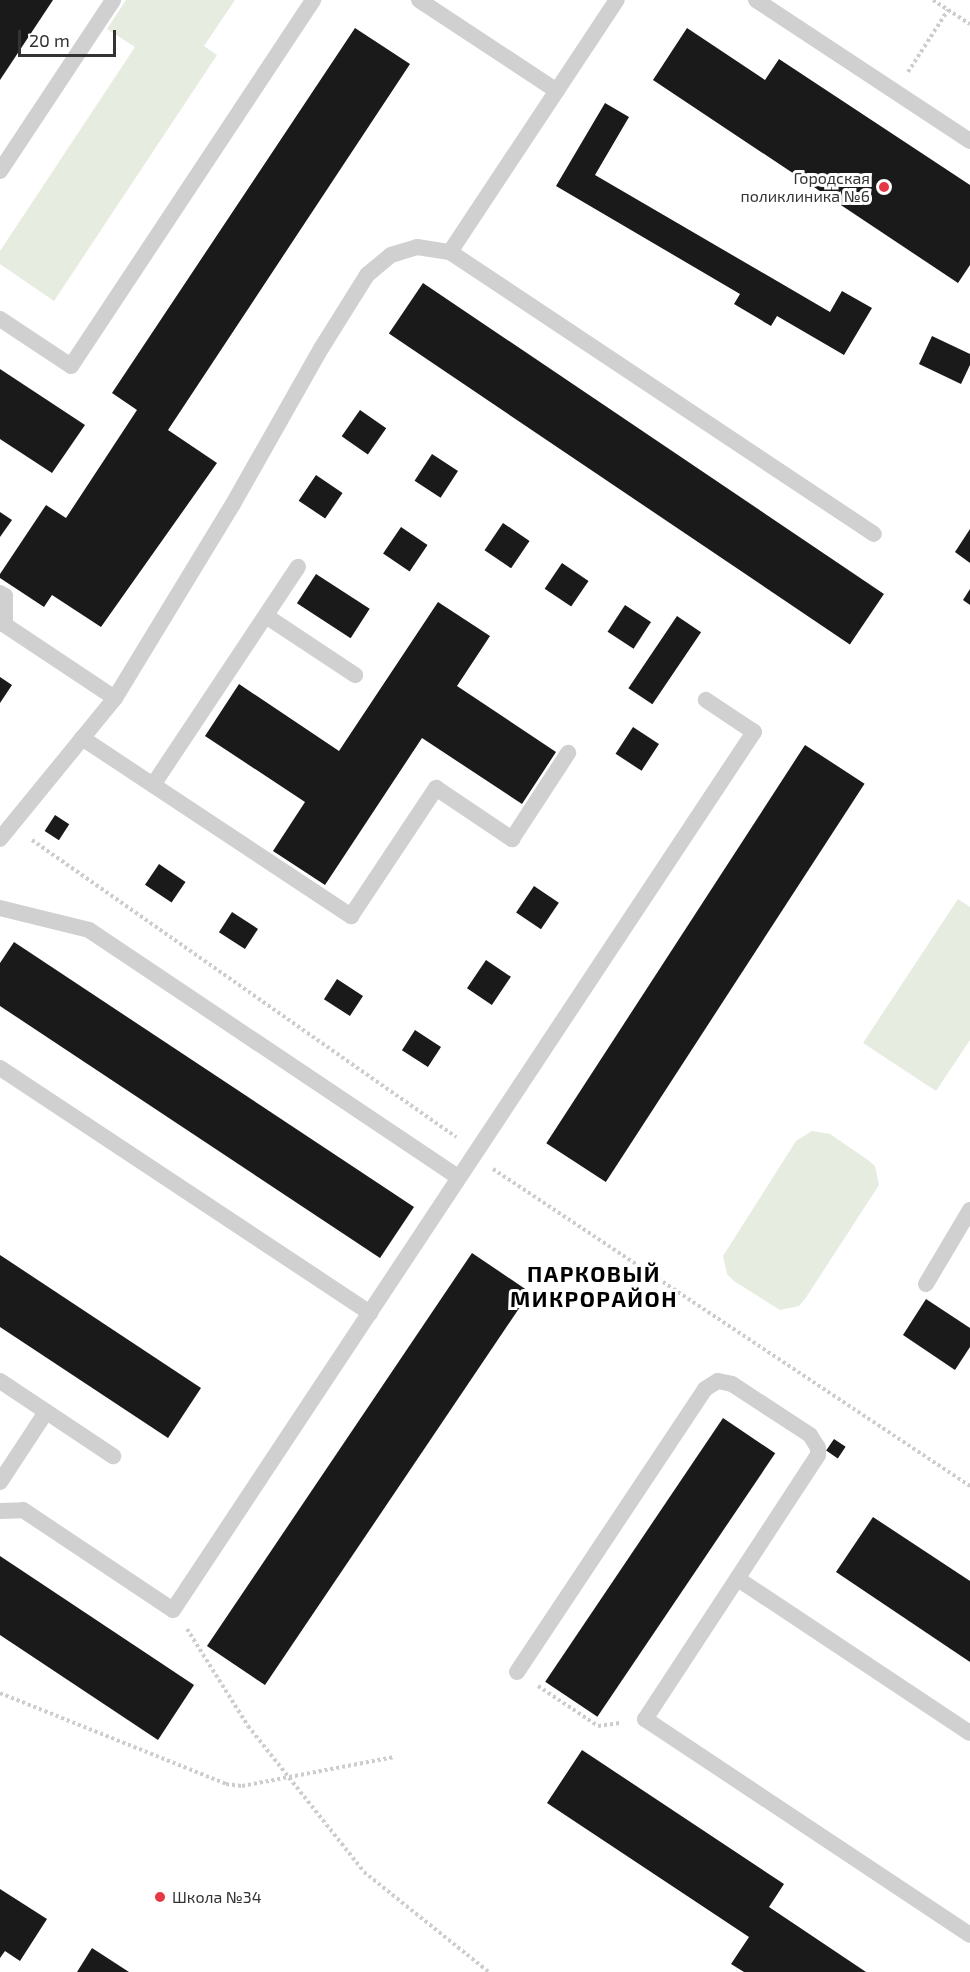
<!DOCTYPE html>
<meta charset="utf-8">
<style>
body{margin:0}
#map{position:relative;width:970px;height:1972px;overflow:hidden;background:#fff;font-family:"Exo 2",sans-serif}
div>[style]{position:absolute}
.green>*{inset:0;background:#e6ecdf}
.building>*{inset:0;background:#1a1a1a;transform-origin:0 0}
.path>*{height:4px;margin-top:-2px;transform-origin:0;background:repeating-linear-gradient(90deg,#cdcdcd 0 3px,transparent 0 6px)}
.lane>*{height:16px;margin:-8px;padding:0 8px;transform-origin:8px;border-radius:8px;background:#d0d0d0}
.dots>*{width:16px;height:16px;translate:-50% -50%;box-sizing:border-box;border:3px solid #fff;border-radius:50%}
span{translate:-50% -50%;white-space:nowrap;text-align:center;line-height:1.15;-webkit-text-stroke:6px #fff;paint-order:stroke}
.poi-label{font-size:16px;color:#333}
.right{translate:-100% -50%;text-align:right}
.left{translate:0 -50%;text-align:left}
.district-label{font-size:22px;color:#000;font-weight:700;letter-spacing:1.5px}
.scale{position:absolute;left:18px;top:30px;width:98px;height:27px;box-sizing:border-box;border:3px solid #333;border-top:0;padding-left:8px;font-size:18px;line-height:21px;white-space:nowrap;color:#333;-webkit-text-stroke:4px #fff;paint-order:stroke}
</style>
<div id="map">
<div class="green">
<div style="clip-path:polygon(126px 0,235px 0,204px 46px,217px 55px,54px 301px,0 264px,0 251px,135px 47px,107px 29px)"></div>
<div style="clip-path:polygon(958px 899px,970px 907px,970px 1040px,936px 1091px,863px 1043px)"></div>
<div style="clip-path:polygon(812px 1131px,830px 1134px,868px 1160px,875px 1166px,879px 1185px,805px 1299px,799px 1306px,780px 1310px,734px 1281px,727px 1274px,723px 1256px,796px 1141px)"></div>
</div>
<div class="building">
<div style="clip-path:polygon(0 0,53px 0,0 80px)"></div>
<div style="clip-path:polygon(355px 28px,410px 64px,168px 430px,217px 463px,101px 627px,52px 595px,44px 607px,0 578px,0 574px,46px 505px,66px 518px,137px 410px,112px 393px)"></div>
<div style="clip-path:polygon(687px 28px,765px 80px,779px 59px,970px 185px,970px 265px,958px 283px,653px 80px)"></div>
<div style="clip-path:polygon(605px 103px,629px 117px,595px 175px,830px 312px,842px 291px,872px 308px,844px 355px,777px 316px,771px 326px,734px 304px,740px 294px,556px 186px)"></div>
<div style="left:423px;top:283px;width:556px;height:61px;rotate:34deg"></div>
<div style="clip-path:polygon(932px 336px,970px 354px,970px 365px,961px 384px,919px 364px)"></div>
<div style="clip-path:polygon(0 369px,85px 425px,52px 473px,0 439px)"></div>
<div style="left:360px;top:410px;width:32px;height:32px;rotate:35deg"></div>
<div style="left:432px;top:454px;width:31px;height:32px;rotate:33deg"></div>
<div style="left:316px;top:475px;width:32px;height:31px;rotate:34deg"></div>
<div style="clip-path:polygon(0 512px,12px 520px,0 537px)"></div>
<div style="left:503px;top:523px;width:32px;height:33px;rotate:34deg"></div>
<div style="left:401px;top:527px;width:32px;height:32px;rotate:34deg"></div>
<div style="clip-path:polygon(970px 529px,970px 563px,955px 552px)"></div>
<div style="left:562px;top:563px;width:32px;height:31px;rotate:34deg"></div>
<div style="left:316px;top:574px;width:64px;height:35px;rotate:33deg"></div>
<div style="clip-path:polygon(970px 589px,970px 605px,963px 600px)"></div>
<div style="clip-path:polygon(438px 602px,490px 636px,457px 686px,556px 752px,522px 804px,422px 738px,325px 885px,273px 851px,305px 802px,205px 736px,239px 684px,339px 751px)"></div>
<div style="left:625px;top:605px;width:31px;height:32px;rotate:33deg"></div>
<div style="left:677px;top:616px;width:29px;height:87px;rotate:34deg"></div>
<div style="clip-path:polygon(0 677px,12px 685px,0 703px)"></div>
<div style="left:633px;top:727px;width:31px;height:32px;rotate:33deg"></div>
<div style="left:805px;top:745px;width:71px;height:475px;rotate:33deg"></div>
<div style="left:55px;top:815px;width:17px;height:19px;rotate:33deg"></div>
<div style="left:159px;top:864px;width:32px;height:25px;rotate:34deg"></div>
<div style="left:534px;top:886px;width:30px;height:32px;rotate:34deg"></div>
<div style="left:232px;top:912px;width:31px;height:24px;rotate:33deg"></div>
<div style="clip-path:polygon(14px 942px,414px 1207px,380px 1258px,0 1006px,0 963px)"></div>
<div style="left:486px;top:960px;width:30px;height:34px;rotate:34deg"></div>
<div style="left:337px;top:979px;width:31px;height:24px;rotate:33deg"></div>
<div style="left:415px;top:1030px;width:31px;height:24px;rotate:33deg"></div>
<div style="left:472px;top:1253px;width:70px;height:474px;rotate:34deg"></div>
<div style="clip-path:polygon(0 1255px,201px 1388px,168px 1438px,0 1327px)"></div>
<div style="clip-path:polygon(926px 1299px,970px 1328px,970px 1347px,955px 1370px,903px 1335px)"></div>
<div style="left:723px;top:1418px;width:63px;height:318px;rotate:34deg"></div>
<div style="left:834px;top:1439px;width:14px;height:14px;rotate:34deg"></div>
<div style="clip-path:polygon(873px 1517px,970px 1581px,970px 1662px,836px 1572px)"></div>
<div style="clip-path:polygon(0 1556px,194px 1685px,158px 1740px,0 1635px)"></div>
<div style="clip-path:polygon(582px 1750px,784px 1884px,769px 1907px,866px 1972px,744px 1972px,731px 1964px,749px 1937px,547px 1803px)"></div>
<div style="clip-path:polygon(0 1889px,47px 1919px,20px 1961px,5px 1951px,0 1958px)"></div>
<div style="clip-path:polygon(92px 1948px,129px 1972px,77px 1972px)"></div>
</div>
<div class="path">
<div style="left:933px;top:0;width:44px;rotate:33deg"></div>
<div style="left:908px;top:72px;width:74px;rotate:-57.2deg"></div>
<div style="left:32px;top:840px;width:518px;rotate:35.01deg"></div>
<div style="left:493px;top:1169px;width:573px;rotate:33.61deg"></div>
<div style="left:187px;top:1629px;width:115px;rotate:57.8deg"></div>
<div style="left:248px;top:1726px;width:186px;rotate:51.5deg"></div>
<div style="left:364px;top:1872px;width:160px;rotate:38.7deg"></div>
<div style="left:538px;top:1686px;width:72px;rotate:33.7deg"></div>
<div style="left:598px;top:1726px;width:22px;rotate:-8deg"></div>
<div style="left:0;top:1693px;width:244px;rotate:21.9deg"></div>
<div style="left:226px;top:1784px;width:16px;rotate:7deg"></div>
<div style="left:242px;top:1786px;width:155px;rotate:-10.8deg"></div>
</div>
<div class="lane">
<div style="left:419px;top:0;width:165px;rotate:33.4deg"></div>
<div style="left:756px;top:0;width:256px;rotate:33.4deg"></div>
<div style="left:0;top:171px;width:205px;rotate:-56.5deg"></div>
<div style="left:450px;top:252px;width:302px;rotate:-56.5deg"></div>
<div style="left:0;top:319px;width:85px;rotate:33.5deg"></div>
<div style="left:71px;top:366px;width:439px;rotate:-56.5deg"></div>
<div style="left:0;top:593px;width:6px;rotate:31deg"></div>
<div style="left:5px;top:596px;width:29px;rotate:90deg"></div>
<div style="left:5px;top:625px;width:132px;rotate:33.6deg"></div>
<div style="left:266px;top:616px;width:107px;rotate:33.5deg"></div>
<div style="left:82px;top:738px;width:323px;rotate:33.5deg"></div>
<div style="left:351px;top:916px;width:154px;rotate:-56.4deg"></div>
<div style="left:436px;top:788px;width:92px;rotate:33.9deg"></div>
<div style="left:512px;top:839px;width:103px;rotate:-56.9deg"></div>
<div style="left:153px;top:785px;width:262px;rotate:-56.4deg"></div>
<div style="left:0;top:839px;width:182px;rotate:-50.8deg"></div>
<div style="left:115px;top:698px;width:227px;rotate:-58.7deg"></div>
<div style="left:233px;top:504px;width:180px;rotate:-60.5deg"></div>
<div style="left:322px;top:347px;width:85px;rotate:-58deg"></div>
<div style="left:367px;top:275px;width:31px;rotate:-40deg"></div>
<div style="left:391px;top:255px;width:27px;rotate:-17deg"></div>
<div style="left:417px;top:247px;width:33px;rotate:9deg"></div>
<div style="left:450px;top:252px;width:509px;rotate:33.63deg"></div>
<div style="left:0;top:908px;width:92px;rotate:13.9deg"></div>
<div style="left:89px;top:930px;width:445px;rotate:33.8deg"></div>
<div style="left:0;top:1068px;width:444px;rotate:33.5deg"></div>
<div style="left:926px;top:1284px;width:86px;rotate:-59.3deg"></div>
<div style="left:0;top:1381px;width:136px;rotate:33.6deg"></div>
<div style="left:0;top:1482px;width:84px;rotate:-56.7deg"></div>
<div style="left:0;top:1511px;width:23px;rotate:-2deg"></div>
<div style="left:23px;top:1510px;width:180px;rotate:33.7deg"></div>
<div style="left:173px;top:1610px;width:1053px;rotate:-56.51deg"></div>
<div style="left:754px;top:732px;width:58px;rotate:-146.3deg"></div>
<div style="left:738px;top:1579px;width:278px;rotate:33.6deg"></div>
<div style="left:517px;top:1672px;width:340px;rotate:-56.4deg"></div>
<div style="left:705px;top:1389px;width:15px;rotate:-32deg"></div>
<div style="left:718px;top:1381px;width:14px;rotate:12deg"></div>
<div style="left:732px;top:1384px;width:93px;rotate:33.2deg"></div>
<div style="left:810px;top:1435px;width:15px;rotate:58deg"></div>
<div style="left:818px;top:1448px;width:7px;rotate:90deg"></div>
<div style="left:818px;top:1455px;width:316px;rotate:123.2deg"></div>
<div style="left:645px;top:1719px;width:390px;rotate:33.6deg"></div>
</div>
<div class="dots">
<div style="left:884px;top:187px;background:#e63946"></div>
<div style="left:160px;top:1897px;background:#e63946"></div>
</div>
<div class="poi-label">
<span class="right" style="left:870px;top:187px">Городская<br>поликлиника №6</span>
<span class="left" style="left:172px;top:1897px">Школа №34</span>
</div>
<div class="district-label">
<span style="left:594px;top:1286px">ПАРКОВЫЙ<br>МИКРОРАЙОН</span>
</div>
<div class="scale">20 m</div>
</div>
